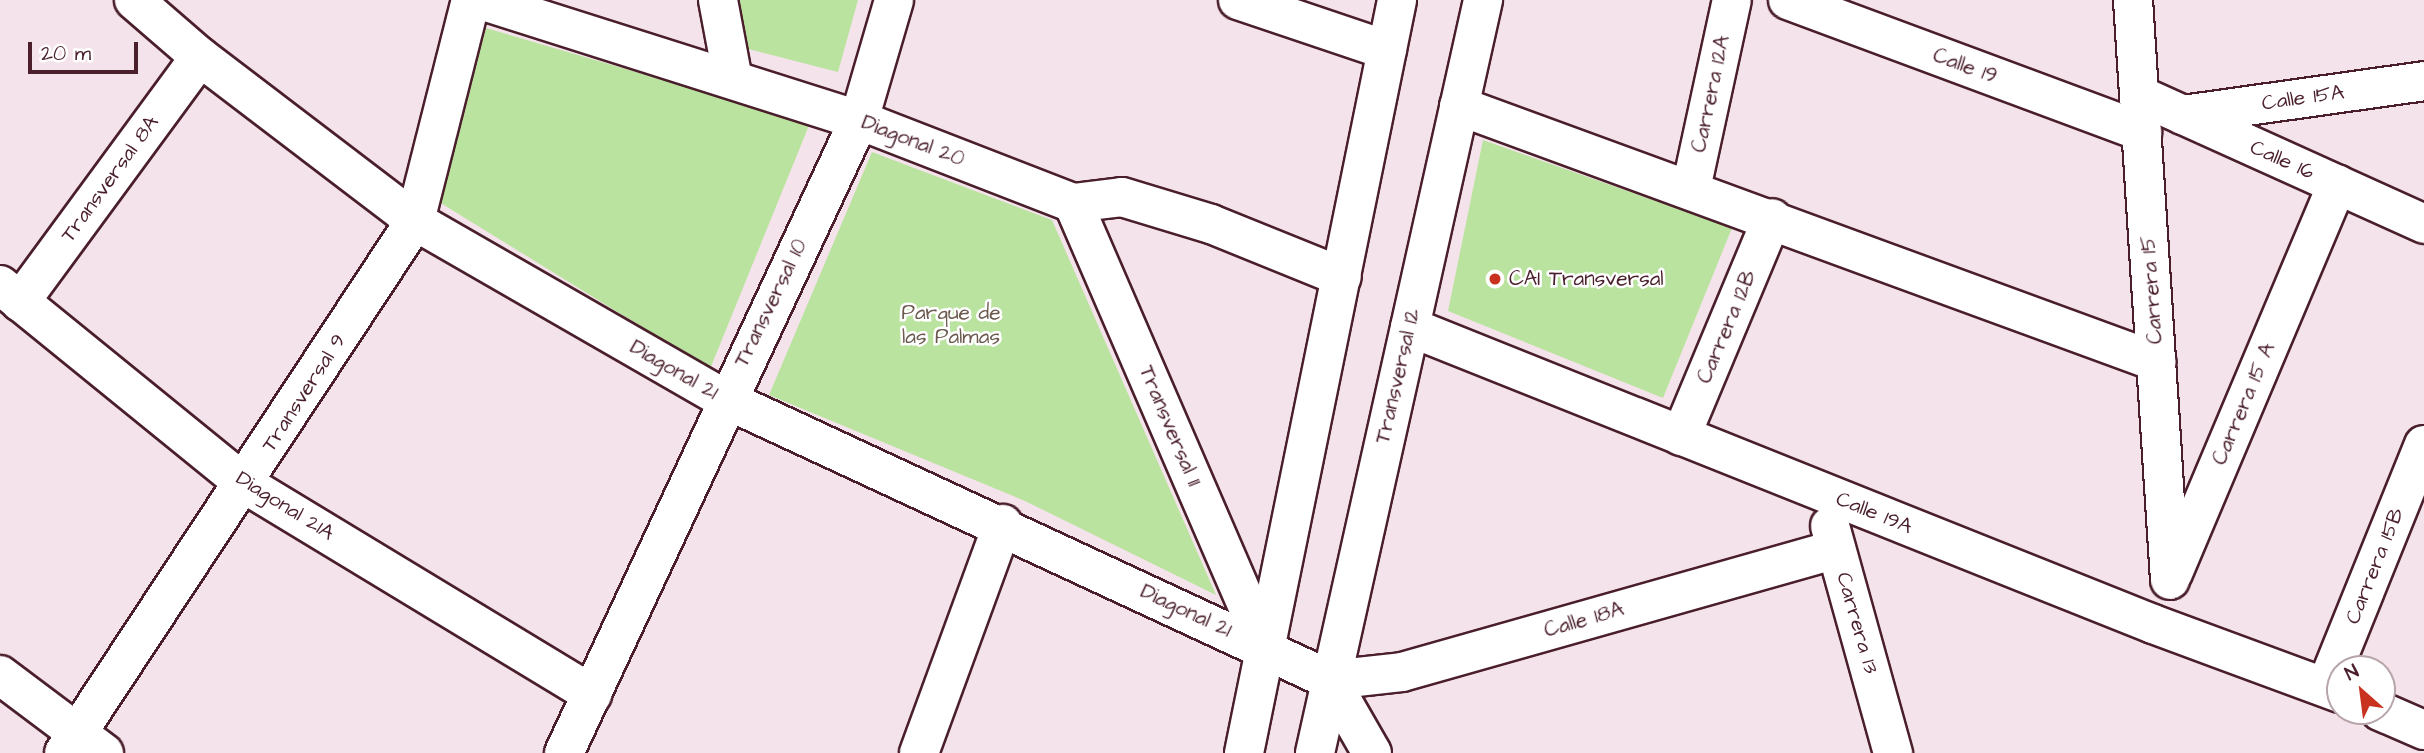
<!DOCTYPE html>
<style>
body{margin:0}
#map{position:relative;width:2424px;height:753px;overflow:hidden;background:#f4e3ea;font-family:"Architects Daughter",sans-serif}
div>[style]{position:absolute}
.green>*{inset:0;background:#bbe3a0}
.roads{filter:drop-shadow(2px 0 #4a1f2b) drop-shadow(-2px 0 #4a1f2b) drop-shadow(0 2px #4a1f2b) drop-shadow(0 -2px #4a1f2b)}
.minor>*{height:38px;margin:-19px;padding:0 19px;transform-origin:19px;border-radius:19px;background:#fff}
.secondary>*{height:38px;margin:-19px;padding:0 19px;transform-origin:19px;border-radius:19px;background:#fff}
.dots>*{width:19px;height:19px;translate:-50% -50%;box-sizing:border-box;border:4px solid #fff;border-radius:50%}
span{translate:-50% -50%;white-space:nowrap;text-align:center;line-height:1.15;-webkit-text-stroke:5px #fff;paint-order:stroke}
.street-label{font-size:21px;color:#4a1f2b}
.poi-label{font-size:21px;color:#4a1f2b}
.left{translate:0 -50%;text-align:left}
.park-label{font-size:21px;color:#6c5a4e}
.north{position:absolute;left:2326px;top:655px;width:70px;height:70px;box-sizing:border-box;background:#fff;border:2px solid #b7a5aa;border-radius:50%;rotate:332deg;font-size:19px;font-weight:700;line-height:28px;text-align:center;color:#4a1f2b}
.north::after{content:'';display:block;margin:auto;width:24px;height:32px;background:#c8321e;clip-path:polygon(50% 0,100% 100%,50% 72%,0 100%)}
.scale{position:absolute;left:28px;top:42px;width:110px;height:32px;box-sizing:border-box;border:4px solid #4a1f2b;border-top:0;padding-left:9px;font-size:21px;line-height:24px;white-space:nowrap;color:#4a1f2b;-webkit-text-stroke:5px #fff;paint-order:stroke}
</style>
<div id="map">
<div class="green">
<div style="clip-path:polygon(739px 0,858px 0,838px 72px,748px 49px)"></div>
<div style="clip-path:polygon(486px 28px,810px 123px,710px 369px,439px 202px)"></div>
<div style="clip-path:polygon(1483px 140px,1732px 228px,1663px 398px,1448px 311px)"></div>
<div style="clip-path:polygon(872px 152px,1052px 220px,1216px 595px,1025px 501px,769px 395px)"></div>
</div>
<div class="roads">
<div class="minor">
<div style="left:134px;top:0;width:87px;rotate:40.8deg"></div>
<div style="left:200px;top:57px;width:270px;rotate:37.3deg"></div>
<div style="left:415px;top:221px;width:357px;rotate:29.9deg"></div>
<div style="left:725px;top:399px;width:667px;rotate:24.91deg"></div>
<div style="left:480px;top:0;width:398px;rotate:17.6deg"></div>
<div style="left:859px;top:120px;width:230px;rotate:21.2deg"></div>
<div style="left:1073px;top:203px;width:49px;rotate:-7deg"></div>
<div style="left:1122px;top:197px;width:93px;rotate:16.9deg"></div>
<div style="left:1211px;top:224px;width:141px;rotate:22deg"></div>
<div style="left:718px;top:0;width:81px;rotate:79.4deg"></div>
<div style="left:1238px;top:0;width:157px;rotate:18.6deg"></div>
<div style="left:1788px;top:0;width:378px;rotate:20.4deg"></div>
<div style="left:2133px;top:0;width:581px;rotate:86.35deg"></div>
<div style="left:2141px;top:96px;width:311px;rotate:24.3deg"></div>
<div style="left:1459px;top:106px;width:743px;rotate:20.14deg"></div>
<div style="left:2183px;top:115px;width:243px;rotate:-8deg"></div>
<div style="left:1691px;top:189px;width:193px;rotate:-77.8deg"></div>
<div style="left:1073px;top:203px;width:486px;rotate:66.6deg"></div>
<div style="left:0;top:285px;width:316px;rotate:39.1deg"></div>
<div style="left:245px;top:484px;width:406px;rotate:31.2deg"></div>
<div style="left:20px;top:302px;width:304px;rotate:-53.7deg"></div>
<div style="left:1410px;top:327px;width:800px;rotate:21.79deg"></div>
<div style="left:2153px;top:624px;width:199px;rotate:20.3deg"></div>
<div style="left:1681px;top:436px;width:236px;rotate:-67.3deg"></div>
<div style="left:1830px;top:526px;width:236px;rotate:74.5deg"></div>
<div style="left:2173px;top:573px;width:422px;rotate:-67.1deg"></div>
<div style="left:0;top:675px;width:130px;rotate:36.9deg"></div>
<div style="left:1330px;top:680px;width:72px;rotate:-6.3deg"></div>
<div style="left:1402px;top:672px;width:451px;rotate:-15.8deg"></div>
<div style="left:1330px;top:680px;width:84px;rotate:60.1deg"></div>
<div style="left:2326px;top:687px;width:261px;rotate:-68deg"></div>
<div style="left:2380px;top:711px;width:48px;rotate:23.4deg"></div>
<div style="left:64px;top:753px;width:637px;rotate:-56.58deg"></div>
<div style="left:415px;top:221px;width:228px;rotate:-75.8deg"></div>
<div style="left:564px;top:753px;width:698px;rotate:-65.01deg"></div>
<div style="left:859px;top:120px;width:125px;rotate:-73.7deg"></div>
<div style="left:919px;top:753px;width:244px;rotate:-69.9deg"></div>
</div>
<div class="secondary">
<div style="left:1244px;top:753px;width:768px;rotate:-78.51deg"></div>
<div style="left:1315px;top:753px;width:772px;rotate:-77.42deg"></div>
</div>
</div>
<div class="dots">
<div style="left:1495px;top:279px;background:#c8321e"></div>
</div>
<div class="street-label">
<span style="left:1965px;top:66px;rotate:20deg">Calle 19</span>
<span style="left:1711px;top:94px;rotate:-78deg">Carrera 12A</span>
<span style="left:2303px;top:98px;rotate:-8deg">Calle 15A</span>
<span style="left:913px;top:141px;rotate:21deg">Diagonal 20</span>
<span style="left:2282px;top:160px;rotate:24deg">Calle 16</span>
<span style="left:110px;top:179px;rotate:-54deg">Transversal 8A</span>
<span style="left:2152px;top:290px;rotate:-94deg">Carrera 15</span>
<span style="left:771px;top:303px;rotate:-64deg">Transversal 10</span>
<span style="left:1727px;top:327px;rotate:-67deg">Carrera 12B</span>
<span style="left:674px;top:370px;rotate:30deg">Diagonal 21</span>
<span style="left:1398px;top:376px;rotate:-77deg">Transversal 12</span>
<span style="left:304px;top:393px;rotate:-57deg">Transversal 9</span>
<span style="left:2244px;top:404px;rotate:-67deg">Carrera 15 A</span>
<span style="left:1170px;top:426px;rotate:67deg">Transversal 11</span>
<span style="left:285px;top:506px;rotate:32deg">Diagonal 21A</span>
<span style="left:1874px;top:513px;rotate:22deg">Calle 19A</span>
<span style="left:2375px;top:566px;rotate:-68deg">Carrera 15B</span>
<span style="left:1186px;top:611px;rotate:25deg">Diagonal 21</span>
<span style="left:1584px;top:620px;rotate:-16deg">Calle 18A</span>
<span style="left:1857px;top:623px;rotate:74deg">Carrera 13</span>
</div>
<div class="poi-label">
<span class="left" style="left:1509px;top:279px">CAI Transversal</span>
</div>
<div class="park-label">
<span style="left:951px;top:325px">Parque de<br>las Palmas</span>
</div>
<div class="north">N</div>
<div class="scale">20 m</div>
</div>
